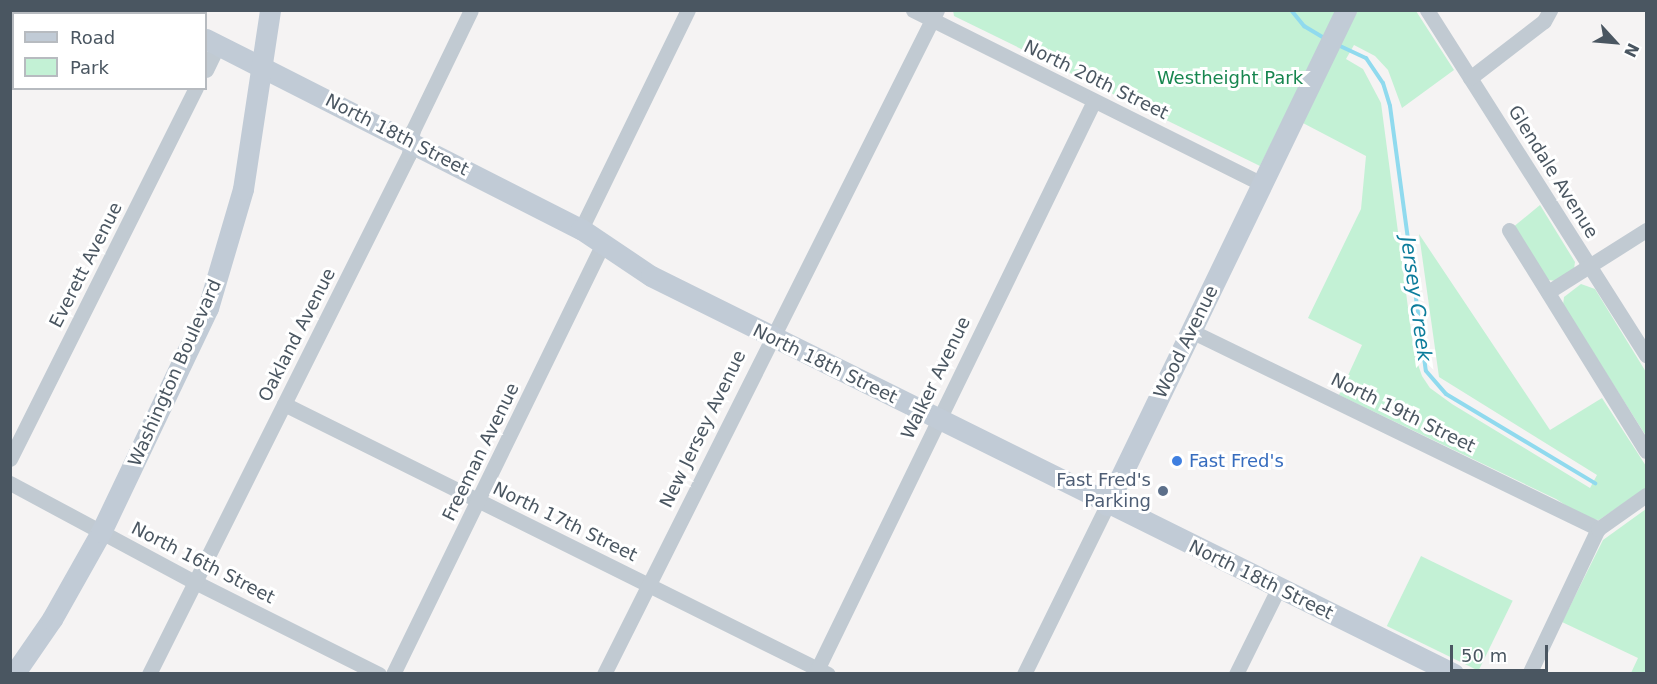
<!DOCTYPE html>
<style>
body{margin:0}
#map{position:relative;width:1657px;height:684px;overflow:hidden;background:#f5f3f3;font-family:"DejaVu Sans",sans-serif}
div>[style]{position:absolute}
.green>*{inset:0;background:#c3f1d5;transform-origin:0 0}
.stream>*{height:4px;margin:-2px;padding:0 2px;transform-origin:2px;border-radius:2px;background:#90daee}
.street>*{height:15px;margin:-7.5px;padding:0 7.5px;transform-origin:7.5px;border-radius:7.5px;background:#c1cad2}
.secondary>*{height:21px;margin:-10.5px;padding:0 10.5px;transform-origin:10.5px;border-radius:10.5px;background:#c1cbd6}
.dots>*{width:16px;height:16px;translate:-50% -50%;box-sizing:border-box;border:3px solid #fff;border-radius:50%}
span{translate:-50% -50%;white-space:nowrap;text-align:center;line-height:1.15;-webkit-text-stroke:6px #fff;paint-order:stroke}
.park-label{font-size:18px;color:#17864f}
.street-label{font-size:18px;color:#4a5661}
.shop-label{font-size:18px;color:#366cbe}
.left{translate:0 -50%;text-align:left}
.service-label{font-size:18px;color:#4e5e75}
.right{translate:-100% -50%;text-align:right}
.water-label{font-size:20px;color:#0c7c9b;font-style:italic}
.frame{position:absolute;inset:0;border:12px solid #4a5661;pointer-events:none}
.legend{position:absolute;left:12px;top:12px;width:195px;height:78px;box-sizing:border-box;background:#fff;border:2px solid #b7bbc0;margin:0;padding:8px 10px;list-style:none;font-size:18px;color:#4a5661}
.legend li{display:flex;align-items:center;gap:12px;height:30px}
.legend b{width:30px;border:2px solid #b7bbc0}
.north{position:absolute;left:1585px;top:12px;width:60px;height:60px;-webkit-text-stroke:4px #fff;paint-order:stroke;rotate:116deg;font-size:16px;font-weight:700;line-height:24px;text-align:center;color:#4a5661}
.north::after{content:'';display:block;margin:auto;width:21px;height:27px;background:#4a5661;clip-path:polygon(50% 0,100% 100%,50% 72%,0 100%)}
.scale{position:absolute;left:1450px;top:645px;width:98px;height:27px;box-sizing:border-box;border:3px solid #4a5661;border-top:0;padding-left:8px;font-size:18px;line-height:21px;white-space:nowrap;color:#4a5661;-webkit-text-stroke:4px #fff;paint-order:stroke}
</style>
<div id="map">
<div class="green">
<div style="clip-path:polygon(953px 10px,1337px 11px,1260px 166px,954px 16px)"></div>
<div style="clip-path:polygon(1357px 11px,1416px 11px,1454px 70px,1402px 108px,1388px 70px,1375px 56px,1354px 45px,1346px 59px,1363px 69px,1381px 103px,1414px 353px,1422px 376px,1430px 388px,1452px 404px,1590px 488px,1597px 475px,1439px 377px,1419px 234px,1550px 430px,1602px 398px,1646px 466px,1646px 488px,1599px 520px,1587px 519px,1556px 499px,1339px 395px,1362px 345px,1308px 318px,1361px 209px,1366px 156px,1301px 122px)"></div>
<div style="clip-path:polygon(1540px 205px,1575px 262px,1574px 269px,1556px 281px,1548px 280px,1512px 228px)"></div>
<div style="clip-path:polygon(1581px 284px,1595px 289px,1646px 372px,1646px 436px,1563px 305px,1564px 297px)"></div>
<div style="clip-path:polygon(1646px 509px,1646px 673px,1631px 673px,1638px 658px,1562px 622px,1603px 540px)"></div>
<div style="left:1421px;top:556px;width:102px;height:78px;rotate:26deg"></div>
</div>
<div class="stream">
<div style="left:1291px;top:10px;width:21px;rotate:51deg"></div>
<div style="left:1304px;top:26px;width:21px;rotate:31deg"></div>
<div style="left:1340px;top:46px;width:29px;rotate:25deg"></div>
<div style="left:1366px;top:58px;width:30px;rotate:56deg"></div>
<div style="left:1383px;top:83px;width:24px;rotate:73deg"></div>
<div style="left:1390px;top:106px;width:267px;rotate:82.3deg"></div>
<div style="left:1426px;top:371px;width:30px;rotate:49deg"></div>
<div style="left:1446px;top:394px;width:174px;rotate:30.9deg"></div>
</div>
<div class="street">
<div style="left:913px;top:10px;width:390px;rotate:26.5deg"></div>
<div style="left:1427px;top:10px;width:409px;rotate:57.6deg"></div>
<div style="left:206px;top:70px;width:28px;rotate:-64deg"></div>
<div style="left:1470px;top:78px;width:93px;rotate:-37.6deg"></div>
<div style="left:1544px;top:21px;width:13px;rotate:-61deg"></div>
<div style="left:581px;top:229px;width:244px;rotate:-64deg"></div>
<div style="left:1509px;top:230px;width:260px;rotate:58.2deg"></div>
<div style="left:1548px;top:292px;width:116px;rotate:-32.3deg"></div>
<div style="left:1191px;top:331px;width:453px;rotate:25.9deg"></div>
<div style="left:284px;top:404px;width:607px;rotate:26.4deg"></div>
<div style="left:10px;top:459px;width:415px;rotate:-63.4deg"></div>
<div style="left:10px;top:483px;width:208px;rotate:28.2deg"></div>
<div style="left:193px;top:581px;width:208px;rotate:26.6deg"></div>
<div style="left:149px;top:674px;width:581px;rotate:-63.43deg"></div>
<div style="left:409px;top:154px;width:24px;rotate:-81deg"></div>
<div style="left:413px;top:130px;width:133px;rotate:-64.2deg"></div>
<div style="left:393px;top:674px;width:476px;rotate:-64deg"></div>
<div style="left:604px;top:674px;width:743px;rotate:-63.37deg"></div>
<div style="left:815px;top:674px;width:637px;rotate:-64.04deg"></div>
<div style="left:1024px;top:674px;width:188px;rotate:-63.8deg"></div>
<div style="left:1236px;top:674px;width:95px;rotate:-63.7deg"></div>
<div style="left:1529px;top:674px;width:161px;rotate:-64.6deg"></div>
<div style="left:1598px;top:529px;width:59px;rotate:-35.3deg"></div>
</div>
<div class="secondary">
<div style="left:148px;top:10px;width:7px;rotate:34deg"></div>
<div style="left:206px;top:39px;width:420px;rotate:26.9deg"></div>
<div style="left:581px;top:229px;width:84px;rotate:33.9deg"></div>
<div style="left:651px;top:276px;width:896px;rotate:26.36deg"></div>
<div style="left:1107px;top:505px;width:550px;rotate:-64.23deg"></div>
<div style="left:14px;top:674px;width:67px;rotate:-55.4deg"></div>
<div style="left:52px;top:619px;width:100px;rotate:-60.6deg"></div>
<div style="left:101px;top:532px;width:248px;rotate:-64.5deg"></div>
<div style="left:208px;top:308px;width:124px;rotate:-73.6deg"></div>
<div style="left:243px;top:189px;width:181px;rotate:-81.4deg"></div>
</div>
<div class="dots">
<div style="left:1177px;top:461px;background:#3f7fe0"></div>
<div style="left:1163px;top:491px;background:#5c6f8a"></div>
</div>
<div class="park-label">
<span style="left:1230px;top:78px">Westheight Park</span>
</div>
<div class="street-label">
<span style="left:1096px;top:80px;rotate:26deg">North 20th Street</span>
<span style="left:397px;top:135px;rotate:27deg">North 18th Street</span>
<span style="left:1553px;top:172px;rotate:58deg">Glendale Avenue</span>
<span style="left:86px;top:265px;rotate:-63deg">Everett Avenue</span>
<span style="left:297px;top:335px;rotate:-63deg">Oakland Avenue</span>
<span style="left:1186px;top:342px;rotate:-64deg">Wood Avenue</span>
<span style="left:825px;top:364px;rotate:26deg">North 18th Street</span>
<span style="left:175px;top:373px;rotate:-66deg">Washington Boulevard</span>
<span style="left:936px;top:378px;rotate:-64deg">Walker Avenue</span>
<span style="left:1403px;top:413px;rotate:26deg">North 19th Street</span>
<span style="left:703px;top:429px;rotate:-64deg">New Jersey Avenue</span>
<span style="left:481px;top:452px;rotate:-64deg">Freeman Avenue</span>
<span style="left:565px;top:522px;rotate:26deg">North 17th Street</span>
<span style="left:203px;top:563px;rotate:27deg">North 16th Street</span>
<span style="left:1261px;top:580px;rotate:26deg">North 18th Street</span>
</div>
<div class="shop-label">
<span class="left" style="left:1189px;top:461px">Fast Fred's</span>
</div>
<div class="service-label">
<span class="right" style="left:1151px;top:491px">Fast Fred's<br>Parking</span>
</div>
<div class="water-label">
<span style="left:1416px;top:299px;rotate:82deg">Jersey Creek</span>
</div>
<div class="frame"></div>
<ul class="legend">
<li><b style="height:8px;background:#c1cbd6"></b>Road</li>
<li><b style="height:16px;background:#c3f1d5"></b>Park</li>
</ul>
<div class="north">N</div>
<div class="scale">50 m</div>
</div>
